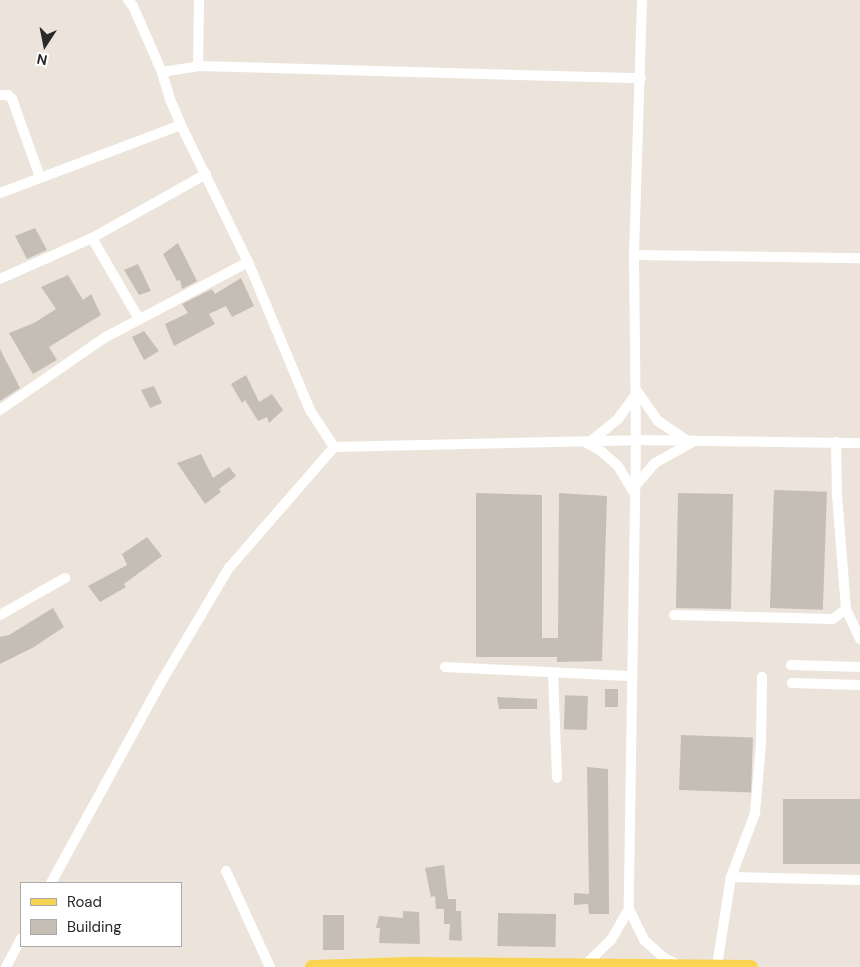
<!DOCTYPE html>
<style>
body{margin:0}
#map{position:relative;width:860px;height:967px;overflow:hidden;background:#ece4da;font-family:"DM Sans",sans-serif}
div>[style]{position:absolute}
.building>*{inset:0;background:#c4beb5;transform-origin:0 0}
.minor>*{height:10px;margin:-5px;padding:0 5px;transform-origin:5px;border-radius:5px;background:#fff}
.major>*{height:14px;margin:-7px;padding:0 7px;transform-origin:7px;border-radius:7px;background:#f9d452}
span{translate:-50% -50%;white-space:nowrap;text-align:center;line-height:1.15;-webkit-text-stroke:4.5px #fff;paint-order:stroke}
.legend{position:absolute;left:20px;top:882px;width:162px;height:65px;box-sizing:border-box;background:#fff;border:1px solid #a9a9a9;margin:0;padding:6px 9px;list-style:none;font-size:15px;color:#292929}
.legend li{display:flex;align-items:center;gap:10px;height:25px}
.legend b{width:25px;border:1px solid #a9a9a9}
.north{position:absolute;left:20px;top:20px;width:50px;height:50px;-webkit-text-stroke:4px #fff;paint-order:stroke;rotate:191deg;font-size:14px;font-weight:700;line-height:20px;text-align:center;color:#292929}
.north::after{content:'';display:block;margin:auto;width:18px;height:22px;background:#292929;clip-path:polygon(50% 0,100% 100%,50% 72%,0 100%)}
</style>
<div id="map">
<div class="building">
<div style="clip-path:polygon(35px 228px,47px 250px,27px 259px,15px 236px)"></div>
<div style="clip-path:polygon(178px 243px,197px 281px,182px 289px,180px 280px,177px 281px,163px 254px)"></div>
<div style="clip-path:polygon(138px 264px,151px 291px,139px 295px,124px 270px)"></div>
<div style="clip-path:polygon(68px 275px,83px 300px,91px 294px,101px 315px,49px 347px,57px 360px,33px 374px,9px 333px,34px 323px,56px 309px,41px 287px)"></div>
<div style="clip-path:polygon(241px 278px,254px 306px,232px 317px,226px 306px,209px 314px,215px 324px,174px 346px,165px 324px,188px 313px,182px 304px,212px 289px,215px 294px)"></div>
<div style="clip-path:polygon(144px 331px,159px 351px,144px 360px,132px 337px)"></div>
<div style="clip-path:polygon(0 349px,20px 388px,0 401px)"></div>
<div style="clip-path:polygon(246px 375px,259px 402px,272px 394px,283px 410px,269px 423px,267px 417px,258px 421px,245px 400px,242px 403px,231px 384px)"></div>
<div style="clip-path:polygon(154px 386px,162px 403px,150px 408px,141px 390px)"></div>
<div style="clip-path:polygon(201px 454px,213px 478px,229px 467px,236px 476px,219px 489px,221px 492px,205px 504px,177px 463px)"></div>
<div style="left:774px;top:490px;width:53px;height:118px;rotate:2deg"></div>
<div style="clip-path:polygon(476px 493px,542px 495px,542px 638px,558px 638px,559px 493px,607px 496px,602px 661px,557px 662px,557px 657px,476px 657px)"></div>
<div style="left:678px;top:493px;width:55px;height:115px;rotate:1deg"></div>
<div style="clip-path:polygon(147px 537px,162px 556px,124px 584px,126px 587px,100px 602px,88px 586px,127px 565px,122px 554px)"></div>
<div style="clip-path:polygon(53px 608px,64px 627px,34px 647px,0 664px,0 637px,9px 635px)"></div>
<div style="left:605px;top:689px;width:13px;height:18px"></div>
<div style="left:588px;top:696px;width:34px;height:23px;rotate:92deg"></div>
<div style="clip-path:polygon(497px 697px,537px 699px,537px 709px,499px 709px)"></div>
<div style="left:681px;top:735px;width:72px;height:55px;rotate:2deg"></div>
<div style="clip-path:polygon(587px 767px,608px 769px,609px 914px,589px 914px,588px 904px,574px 905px,574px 893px,589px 894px)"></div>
<div style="left:783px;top:799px;width:77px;height:65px"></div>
<div style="clip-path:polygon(444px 865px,448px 899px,456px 899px,456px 911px,461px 911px,462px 941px,449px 940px,450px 924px,444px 924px,444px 909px,436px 909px,435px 896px,431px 897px,425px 868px)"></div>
<div style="clip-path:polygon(403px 911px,419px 912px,420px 944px,379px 943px,380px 928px,376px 928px,379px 916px,403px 918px)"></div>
<div style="left:498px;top:913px;width:58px;height:33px;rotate:1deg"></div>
<div style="left:323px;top:915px;width:21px;height:35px"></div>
</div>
<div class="minor">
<div style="left:128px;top:0;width:8px;rotate:50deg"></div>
<div style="left:133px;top:6px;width:72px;rotate:66.3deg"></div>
<div style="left:642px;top:0;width:255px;rotate:91.8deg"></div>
<div style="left:634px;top:255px;width:185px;rotate:89.4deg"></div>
<div style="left:636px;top:440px;width:469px;rotate:90.9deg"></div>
<div style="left:629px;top:909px;width:34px;rotate:64deg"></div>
<div style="left:644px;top:940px;width:27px;rotate:42deg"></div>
<div style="left:664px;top:958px;width:17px;rotate:25deg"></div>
<div style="left:198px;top:66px;width:66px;rotate:-89.1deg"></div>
<div style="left:0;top:95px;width:8px"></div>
<div style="left:8px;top:95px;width:6px;rotate:45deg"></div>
<div style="left:12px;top:99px;width:83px;rotate:70.3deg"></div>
<div style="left:0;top:193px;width:193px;rotate:-20.6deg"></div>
<div style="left:92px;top:238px;width:94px;rotate:59.9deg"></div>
<div style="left:634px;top:255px;width:226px;rotate:0.8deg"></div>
<div style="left:0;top:279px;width:101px;rotate:-24deg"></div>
<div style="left:92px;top:238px;width:131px;rotate:-29.3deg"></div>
<div style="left:637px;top:391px;width:37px;rotate:55deg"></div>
<div style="left:658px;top:421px;width:34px;rotate:34deg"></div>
<div style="left:0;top:410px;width:126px;rotate:-34.7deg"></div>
<div style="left:104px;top:338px;width:163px;rotate:-27.8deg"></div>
<div style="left:591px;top:441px;width:35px;rotate:-39deg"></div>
<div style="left:618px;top:419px;width:29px;rotate:-54deg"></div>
<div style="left:585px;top:442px;width:20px;rotate:30deg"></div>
<div style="left:602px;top:452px;width:21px;rotate:41deg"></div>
<div style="left:618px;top:466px;width:31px;rotate:59deg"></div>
<div style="left:334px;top:447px;width:44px;rotate:-123deg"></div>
<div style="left:310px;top:410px;width:160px;rotate:-112.7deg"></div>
<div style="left:248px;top:262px;width:153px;rotate:-116.1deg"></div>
<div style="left:181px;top:125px;width:28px;rotate:-113deg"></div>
<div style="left:170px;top:99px;width:28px;rotate:-107deg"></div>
<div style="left:162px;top:72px;width:36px;rotate:-9deg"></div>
<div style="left:198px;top:66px;width:443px;rotate:1.6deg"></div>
<div style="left:334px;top:447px;width:302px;rotate:-1.3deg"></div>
<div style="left:636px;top:440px;width:224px;rotate:0.8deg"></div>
<div style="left:635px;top:486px;width:30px;rotate:-49deg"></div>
<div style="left:655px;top:463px;width:41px;rotate:-29.1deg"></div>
<div style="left:846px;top:609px;width:33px;rotate:65deg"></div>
<div style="left:0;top:615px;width:75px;rotate:-29.6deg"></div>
<div style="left:674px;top:615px;width:159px;rotate:1.4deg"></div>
<div style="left:833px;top:619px;width:16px;rotate:-38deg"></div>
<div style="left:846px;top:609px;width:114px;rotate:-94.5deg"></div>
<div style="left:837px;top:495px;width:53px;rotate:-91.1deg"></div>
<div style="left:791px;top:665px;width:69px;rotate:1.7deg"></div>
<div style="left:445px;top:667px;width:187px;rotate:2.8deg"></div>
<div style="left:553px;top:673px;width:105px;rotate:87.8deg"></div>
<div style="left:792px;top:683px;width:68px;rotate:1.7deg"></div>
<div style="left:226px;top:871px;width:106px;rotate:65.4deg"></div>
<div style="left:731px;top:877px;width:129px;rotate:1.3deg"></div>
<div style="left:51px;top:883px;width:227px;rotate:-61.3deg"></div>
<div style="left:160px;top:684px;width:135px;rotate:-59.3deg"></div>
<div style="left:229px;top:568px;width:160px;rotate:-49deg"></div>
<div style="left:586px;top:964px;width:35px;rotate:-44deg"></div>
<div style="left:611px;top:940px;width:36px;rotate:-60deg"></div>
<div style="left:717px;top:966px;width:90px;rotate:-81.1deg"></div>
<div style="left:731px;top:877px;width:68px;rotate:-69.4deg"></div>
<div style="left:755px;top:813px;width:70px;rotate:-85.1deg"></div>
<div style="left:761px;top:743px;width:66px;rotate:-89.1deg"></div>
<div style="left:6px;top:967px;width:32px;rotate:-62deg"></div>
</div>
<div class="major">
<div style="left:312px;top:967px;width:99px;rotate:-1.7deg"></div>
<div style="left:411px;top:964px;width:340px;rotate:0.5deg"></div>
</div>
<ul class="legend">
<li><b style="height:6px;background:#f9d452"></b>Road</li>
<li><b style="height:14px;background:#c4beb5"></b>Building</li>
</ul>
<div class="north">N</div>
</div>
